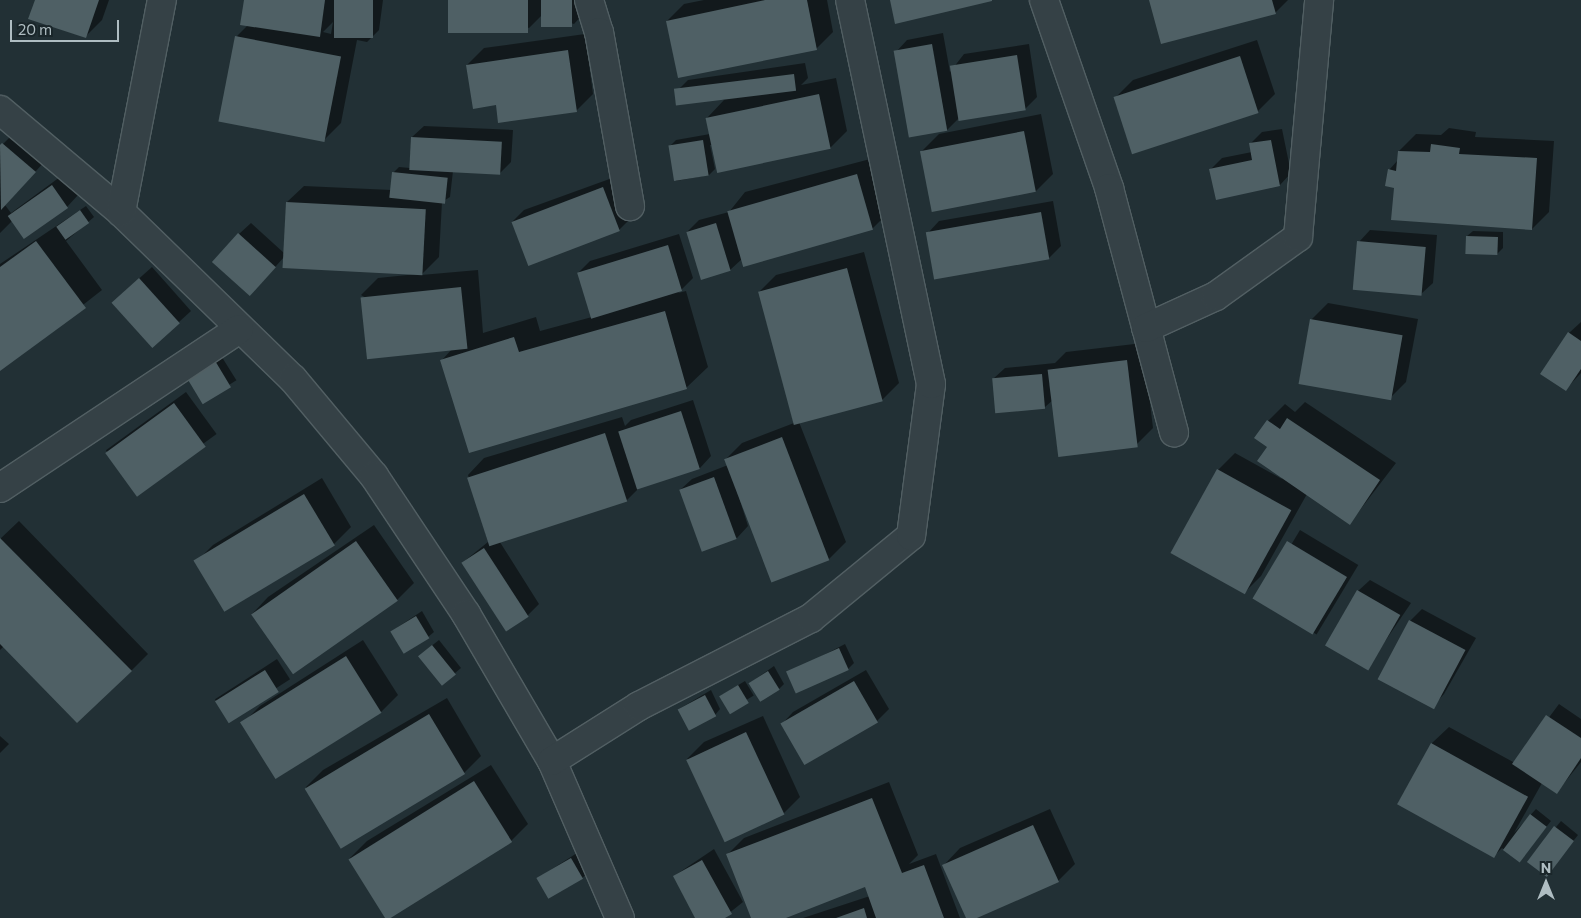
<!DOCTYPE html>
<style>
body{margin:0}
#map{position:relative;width:1581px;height:918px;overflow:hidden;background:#223035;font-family:Commissioner,sans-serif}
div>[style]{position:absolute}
.shadow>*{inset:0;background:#0007;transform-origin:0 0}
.building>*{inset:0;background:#4f6065;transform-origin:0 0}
.roads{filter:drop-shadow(1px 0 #525f63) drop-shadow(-1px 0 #525f63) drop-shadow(0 1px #525f63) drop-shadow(0 -1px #525f63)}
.minor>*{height:28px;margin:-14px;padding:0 14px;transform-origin:14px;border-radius:14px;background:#354146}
span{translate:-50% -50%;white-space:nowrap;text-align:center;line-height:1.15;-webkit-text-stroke:5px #1a262a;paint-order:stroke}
.north{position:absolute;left:1521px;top:858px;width:50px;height:50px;-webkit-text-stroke:4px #1a262a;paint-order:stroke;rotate:0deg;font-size:14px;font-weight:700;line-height:20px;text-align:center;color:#afbdc2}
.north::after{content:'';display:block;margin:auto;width:18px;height:22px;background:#afbdc2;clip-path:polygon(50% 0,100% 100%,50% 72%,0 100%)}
.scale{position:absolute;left:10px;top:20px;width:109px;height:22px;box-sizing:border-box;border:2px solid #afbdc2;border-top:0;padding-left:6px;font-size:15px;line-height:18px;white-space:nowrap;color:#afbdc2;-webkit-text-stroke:4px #1a262a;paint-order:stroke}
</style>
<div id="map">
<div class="shadow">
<div style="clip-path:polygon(36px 0,109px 0,102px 20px,85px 37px)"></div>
<div style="clip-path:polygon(evenodd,245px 0,383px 0,379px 30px,367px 42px,357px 40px,341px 123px,324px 140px,237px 36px,248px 25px,245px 0,333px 22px,331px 34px,323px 32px,333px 22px)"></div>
<div style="clip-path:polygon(449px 0,585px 0,585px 12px,574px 24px,543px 14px,529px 28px)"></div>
<div style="clip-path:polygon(704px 0,827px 0,833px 32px,816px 49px,667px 21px,684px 4px)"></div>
<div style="clip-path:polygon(1150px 0,1288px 0,1275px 13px)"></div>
<div style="clip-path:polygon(943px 33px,950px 72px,964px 54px,1029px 44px,1037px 97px,1025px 109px,960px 117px,947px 130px,896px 52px,907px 40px)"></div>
<div style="clip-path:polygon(585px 34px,593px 94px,576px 111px,497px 104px,467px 65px,484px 48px)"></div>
<div style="clip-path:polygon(1257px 40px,1275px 94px,1258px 111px,1116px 97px,1133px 80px)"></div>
<div style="clip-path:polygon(805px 63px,808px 78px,801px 85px,836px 78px,847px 131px,830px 148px,710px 145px,715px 169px,709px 175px,676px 181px,670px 146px,676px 140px,710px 134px,707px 118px,724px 100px,676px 92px,688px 80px)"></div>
<div style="clip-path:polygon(1041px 114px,1053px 174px,1036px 191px,922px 151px,939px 134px)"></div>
<div style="clip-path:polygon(424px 126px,513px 130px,511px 162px,499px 174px,453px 171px,450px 197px,442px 202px,439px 257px,421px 275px,478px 270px,483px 333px,536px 317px,540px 331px,592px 317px,579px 272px,590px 261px,679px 234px,693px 278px,678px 293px,686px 291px,708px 367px,686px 388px,442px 360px,452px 349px,361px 295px,378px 278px,417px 274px,284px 257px,261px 283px,239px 234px,251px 223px,284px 253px,287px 202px,304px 186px,392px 190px,394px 172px,399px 167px,410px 168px,412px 137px)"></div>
<div style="clip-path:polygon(1449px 128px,1476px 132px,1475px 137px,1554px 141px,1549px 212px,1532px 229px,1396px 187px,1389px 170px,1398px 160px,1399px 151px,1416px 134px,1441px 135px)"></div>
<div style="clip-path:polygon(1282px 129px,1291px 173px,1280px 185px,1210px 170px,1222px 158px,1252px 152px,1250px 144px,1262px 132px)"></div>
<div style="clip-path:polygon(15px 132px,46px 160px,5px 205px,11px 213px,64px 174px,78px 195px,67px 207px,12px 221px,0 233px,0 147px)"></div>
<div style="clip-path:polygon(874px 158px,889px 212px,872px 229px,742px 259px,730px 270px,687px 232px,699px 220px,729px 212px,745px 192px)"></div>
<div style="clip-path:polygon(615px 177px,631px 218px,619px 230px,512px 222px,524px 210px)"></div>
<div style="clip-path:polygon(1053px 201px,1061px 246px,1049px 258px,936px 278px,928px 233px,939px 221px)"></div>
<div style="clip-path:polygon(86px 206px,94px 217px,66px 241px,102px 290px,0 370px,0 264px)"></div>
<div style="clip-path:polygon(1370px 230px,1437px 235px,1433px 283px,1421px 294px,1359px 242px)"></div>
<div style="clip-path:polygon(1473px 231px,1503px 232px,1503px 248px,1497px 254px,1467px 236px)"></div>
<div style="clip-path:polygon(864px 252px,899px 383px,882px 400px,799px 422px,846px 542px,829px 559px,736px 488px,748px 526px,737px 538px,680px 490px,692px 479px,728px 465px,725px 460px,742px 443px,794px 423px,759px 292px,776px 275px)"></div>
<div style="clip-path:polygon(152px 267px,191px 311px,179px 322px,125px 291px)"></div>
<div style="clip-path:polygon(1328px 303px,1418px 319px,1406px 382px,1389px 399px,1311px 320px)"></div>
<div style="clip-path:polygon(1581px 322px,1581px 373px,1566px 389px,1569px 333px)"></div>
<div style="clip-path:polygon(1143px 343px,1153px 428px,1136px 445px,1053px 400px,1045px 407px,993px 379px,1005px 368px,1055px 363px,1066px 352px)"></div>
<div style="left:220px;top:354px;width:31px;height:39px;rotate:58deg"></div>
<div style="left:186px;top:392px;width:52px;height:99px;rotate:54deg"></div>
<div style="clip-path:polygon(693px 400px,711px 456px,700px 468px,639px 488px,626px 501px,498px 539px,539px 604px,527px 616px,462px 563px,488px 542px,468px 475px,484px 458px,622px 417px,625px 426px,631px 420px)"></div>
<div style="clip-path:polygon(1305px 402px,1396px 463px,1350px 523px,1307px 494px,1261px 576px,1244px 593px,1218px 470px,1235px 453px,1282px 479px,1269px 447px,1268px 421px,1285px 404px,1295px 412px)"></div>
<div style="clip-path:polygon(322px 478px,351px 527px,334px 544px,226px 610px,196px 562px,213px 545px)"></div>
<div style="clip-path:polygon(19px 521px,148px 654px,131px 671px,4px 646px,0 650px,0 539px)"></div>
<div style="clip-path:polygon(374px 525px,414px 583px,397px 600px,252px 614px,268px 597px)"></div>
<div style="left:1300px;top:530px;width:68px;height:81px;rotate:31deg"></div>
<div style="clip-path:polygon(1370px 580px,1411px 603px,1367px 668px,1358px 591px)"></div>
<div style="clip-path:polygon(1422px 609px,1476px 638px,1444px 694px,1433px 706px,1410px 621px)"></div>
<div style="clip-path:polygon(422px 611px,434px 632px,428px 637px,392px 631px)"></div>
<div style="clip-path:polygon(363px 640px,398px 695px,381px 712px,278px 777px,243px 723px,260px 706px)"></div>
<div style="clip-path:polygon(439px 640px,461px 668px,442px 684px,425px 651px)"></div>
<div style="clip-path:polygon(845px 644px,854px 663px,848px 669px,789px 673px)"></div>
<div style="left:277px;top:659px;width:24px;height:74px;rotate:57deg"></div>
<div style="clip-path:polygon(774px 666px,784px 684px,779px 689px,750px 683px)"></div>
<div style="clip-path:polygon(866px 670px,889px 709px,877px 721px,782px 724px,793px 712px)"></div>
<div style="left:745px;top:681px;width:17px;height:29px;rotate:59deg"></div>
<div style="clip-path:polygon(711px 690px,720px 709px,715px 715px,679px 709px)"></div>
<div style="clip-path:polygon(447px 698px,481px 756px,464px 773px,340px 845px,306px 787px,323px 770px)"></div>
<div style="clip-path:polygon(1559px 704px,1581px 719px,1581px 762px,1557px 792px,1542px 783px,1514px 833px,1536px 809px,1551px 821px,1519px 861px,1502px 848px,1494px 856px,1398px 803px,1432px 743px,1449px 727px,1515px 763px)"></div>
<div style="clip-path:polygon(763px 716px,800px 797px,783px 814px,687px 759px,704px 742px)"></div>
<div style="clip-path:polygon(0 736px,9px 744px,0 753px)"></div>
<div style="clip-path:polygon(491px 765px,528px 824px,511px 841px,387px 918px,350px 858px,367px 841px)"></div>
<div style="clip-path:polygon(889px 782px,918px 855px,909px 864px,936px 854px,960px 918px,803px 918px,870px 896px,866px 886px,783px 918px,752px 918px,727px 855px,744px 838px)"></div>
<div style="clip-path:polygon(1050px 809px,1075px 864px,1058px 881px,967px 918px,944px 865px,960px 848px)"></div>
<div style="clip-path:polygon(1561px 821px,1578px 835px,1551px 869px,1528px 861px)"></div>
<div style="clip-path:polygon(714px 849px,743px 902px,723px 918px,697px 918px,674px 876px)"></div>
<div style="clip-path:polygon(577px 853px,588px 873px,582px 878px,538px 878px)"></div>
</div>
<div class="building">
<div style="clip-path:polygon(35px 0,99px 0,86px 38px,28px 19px)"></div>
<div style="clip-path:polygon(244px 0,325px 0,320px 37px,240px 25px)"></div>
<div style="left:334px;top:0;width:39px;height:38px"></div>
<div style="left:448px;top:0;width:80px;height:33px"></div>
<div style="left:541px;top:0;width:31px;height:27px"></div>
<div style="clip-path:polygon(765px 0,807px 0,817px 50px,678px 78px,666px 21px)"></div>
<div style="clip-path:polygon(890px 0,992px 0,992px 1px,895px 24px)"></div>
<div style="clip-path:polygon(1149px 0,1272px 0,1276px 14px,1161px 44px)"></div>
<div style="left:235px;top:36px;width:108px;height:87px;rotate:11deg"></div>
<div style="left:932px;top:44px;width:88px;height:39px;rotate:80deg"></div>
<div style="clip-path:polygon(568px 50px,577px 112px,498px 123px,496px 105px,473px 109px,466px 65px)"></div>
<div style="left:1017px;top:55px;width:56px;height:68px;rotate:81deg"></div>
<div style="left:1240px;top:56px;width:60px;height:133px;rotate:72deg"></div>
<div style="left:794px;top:74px;width:17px;height:121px;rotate:83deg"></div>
<div style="left:819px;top:94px;width:56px;height:116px;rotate:78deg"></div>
<div style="left:1024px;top:131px;width:62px;height:106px;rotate:79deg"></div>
<div style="left:411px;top:137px;width:91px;height:33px;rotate:3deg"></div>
<div style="left:703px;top:140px;width:36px;height:35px;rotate:81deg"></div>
<div style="clip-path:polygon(1271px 140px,1280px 186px,1216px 200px,1209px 169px,1252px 160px,1249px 143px)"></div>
<div style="clip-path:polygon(2px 143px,36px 172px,1px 210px,0 145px)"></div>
<div style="clip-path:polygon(1431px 144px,1460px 148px,1459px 154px,1537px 158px,1532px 230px,1391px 220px,1394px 188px,1385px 186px,1388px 169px,1396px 171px,1398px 151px,1430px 152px)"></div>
<div style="left:392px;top:172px;width:56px;height:26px;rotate:6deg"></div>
<div style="left:857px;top:174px;width:58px;height:135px;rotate:74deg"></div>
<div style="left:52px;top:185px;width:28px;height:54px;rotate:55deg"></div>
<div style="left:603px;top:187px;width:47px;height:98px;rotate:69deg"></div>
<div style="left:286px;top:202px;width:140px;height:66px;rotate:3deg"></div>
<div style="left:80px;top:210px;width:16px;height:29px;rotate:55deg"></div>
<div style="left:1041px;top:212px;width:48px;height:117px;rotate:80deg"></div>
<div style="left:716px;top:223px;width:50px;height:31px;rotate:73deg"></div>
<div style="left:238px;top:233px;width:51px;height:39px;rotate:42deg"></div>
<div style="left:1466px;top:236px;width:32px;height:18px;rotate:2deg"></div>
<div style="clip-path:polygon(36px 241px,86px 308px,0 371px,0 267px)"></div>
<div style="left:1357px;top:241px;width:69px;height:49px;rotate:5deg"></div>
<div style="left:668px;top:245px;width:48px;height:95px;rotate:73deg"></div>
<div style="left:847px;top:268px;width:138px;height:92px;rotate:75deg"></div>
<div style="left:139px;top:278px;width:61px;height:37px;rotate:48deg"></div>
<div style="left:461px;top:287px;width:62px;height:101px;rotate:84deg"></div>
<div style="clip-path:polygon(665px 311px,687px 389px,469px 453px,440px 360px,514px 337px,519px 352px)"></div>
<div style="left:1310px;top:319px;width:94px;height:66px;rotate:10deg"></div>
<div style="clip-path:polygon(1568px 332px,1581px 341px,1581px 369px,1566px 391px,1540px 374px)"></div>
<div style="left:214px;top:359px;width:33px;height:33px;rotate:59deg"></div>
<div style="left:1127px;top:360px;width:88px;height:80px;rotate:83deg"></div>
<div style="left:1042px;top:374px;width:35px;height:50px;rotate:85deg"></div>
<div style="left:174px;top:403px;width:54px;height:85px;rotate:54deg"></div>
<div style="left:681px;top:411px;width:61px;height:66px;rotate:72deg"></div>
<div style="clip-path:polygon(1287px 418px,1380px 480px,1350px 525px,1257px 461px,1267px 447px,1254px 438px,1267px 420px,1280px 429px)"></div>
<div style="left:605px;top:433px;width:72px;height:145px;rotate:72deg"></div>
<div style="left:782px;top:437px;width:132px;height:62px;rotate:69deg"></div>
<div style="left:1217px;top:469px;width:85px;height:96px;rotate:29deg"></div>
<div style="left:714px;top:477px;width:66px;height:37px;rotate:70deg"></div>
<div style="left:304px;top:494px;width:60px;height:129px;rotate:59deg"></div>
<div style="clip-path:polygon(0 538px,132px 671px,77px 723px,0 644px)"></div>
<div style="left:356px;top:541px;width:73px;height:128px;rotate:55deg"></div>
<div style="left:1287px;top:541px;width:70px;height:67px;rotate:31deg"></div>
<div style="left:484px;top:548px;width:82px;height:27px;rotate:57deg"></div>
<div style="left:1357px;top:590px;width:50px;height:64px;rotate:30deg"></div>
<div style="left:416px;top:616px;width:26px;height:30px;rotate:59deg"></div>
<div style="left:1409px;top:620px;width:64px;height:67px;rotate:28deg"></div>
<div style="left:432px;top:645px;width:38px;height:18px;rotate:51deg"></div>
<div style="left:839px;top:648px;width:24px;height:58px;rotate:66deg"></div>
<div style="left:346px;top:656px;width:67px;height:125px;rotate:58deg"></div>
<div style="left:265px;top:670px;width:26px;height:59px;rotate:58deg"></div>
<div style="left:768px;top:671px;width:22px;height:23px;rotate:58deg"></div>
<div style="left:854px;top:681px;width:48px;height:85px;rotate:60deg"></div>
<div style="left:738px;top:685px;width:21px;height:22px;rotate:59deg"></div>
<div style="left:705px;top:695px;width:24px;height:31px;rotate:62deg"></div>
<div style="left:429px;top:714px;width:70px;height:145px;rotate:59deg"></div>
<div style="clip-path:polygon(1546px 715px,1581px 738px,1581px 758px,1557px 794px,1512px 764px)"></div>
<div style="left:746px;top:732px;width:91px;height:66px;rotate:65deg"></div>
<div style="left:1431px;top:743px;width:111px;height:70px;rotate:29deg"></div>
<div style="left:474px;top:781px;width:72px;height:148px;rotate:58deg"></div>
<div style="clip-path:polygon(872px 798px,902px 873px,924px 865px,944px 918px,876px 918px,865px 887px,786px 918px,751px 918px,726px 854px)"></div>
<div style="left:1530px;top:814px;width:21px;height:45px;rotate:37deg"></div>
<div style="clip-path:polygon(1033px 825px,1059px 882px,977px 918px,966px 918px,942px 865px)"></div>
<div style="left:1554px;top:826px;width:25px;height:45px;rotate:37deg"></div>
<div style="left:571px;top:858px;width:24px;height:40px;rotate:60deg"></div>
<div style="clip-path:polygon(702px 860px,732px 914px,725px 918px,695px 918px,673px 876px)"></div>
<div style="clip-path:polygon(864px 908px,867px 918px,836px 918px)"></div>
</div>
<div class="roads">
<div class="minor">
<div style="left:589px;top:0;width:34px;rotate:73deg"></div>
<div style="left:599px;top:32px;width:177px;rotate:79.9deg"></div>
<div style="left:1044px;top:0;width:199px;rotate:70.9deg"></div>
<div style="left:1109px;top:188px;width:253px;rotate:75.1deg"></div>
<div style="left:0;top:110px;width:158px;rotate:40.1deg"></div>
<div style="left:121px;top:212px;width:240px;rotate:44.2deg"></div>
<div style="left:293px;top:379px;width:126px;rotate:50.1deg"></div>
<div style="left:374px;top:476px;width:166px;rotate:56.3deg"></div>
<div style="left:466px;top:614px;width:170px;rotate:59.7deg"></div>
<div style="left:552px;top:761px;width:171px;rotate:66.6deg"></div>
<div style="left:121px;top:212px;width:216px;rotate:-79.1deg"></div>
<div style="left:1146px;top:328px;width:77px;rotate:-24.6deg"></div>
<div style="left:1216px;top:296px;width:101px;rotate:-35.7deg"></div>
<div style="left:1298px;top:237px;width:238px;rotate:-84.9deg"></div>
<div style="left:0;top:488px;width:287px;rotate:-33.6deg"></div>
<div style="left:552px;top:761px;width:103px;rotate:-32.3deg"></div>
<div style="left:639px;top:706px;width:193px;rotate:-27.1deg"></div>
<div style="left:811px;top:618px;width:129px;rotate:-39.4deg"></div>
<div style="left:911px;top:536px;width:153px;rotate:-82.5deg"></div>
<div style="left:931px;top:384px;width:392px;rotate:-101.9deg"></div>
</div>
</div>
<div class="north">N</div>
<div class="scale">20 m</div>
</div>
